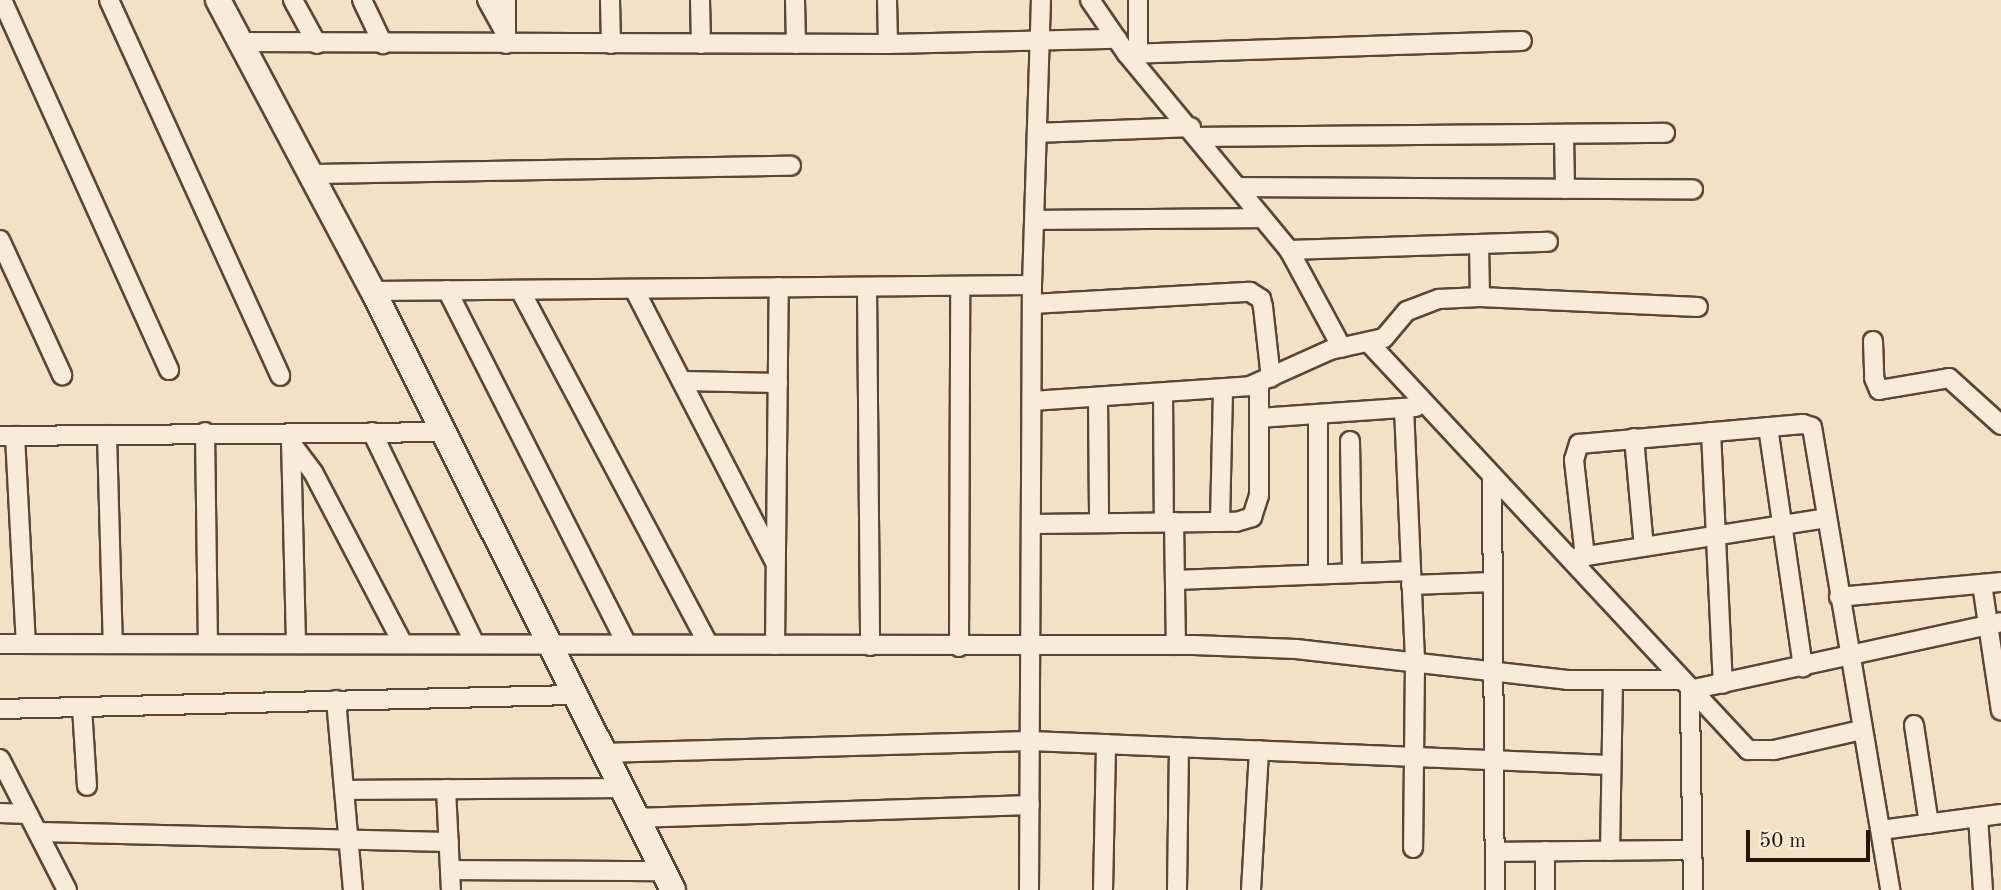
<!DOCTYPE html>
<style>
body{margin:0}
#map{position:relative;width:2001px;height:890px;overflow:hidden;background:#f4e0c4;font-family:"Old Standard TT",serif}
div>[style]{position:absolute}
.roads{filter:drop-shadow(2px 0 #5a4638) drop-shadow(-2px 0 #5a4638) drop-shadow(0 2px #5a4638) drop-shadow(0 -2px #5a4638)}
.street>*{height:18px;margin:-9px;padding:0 9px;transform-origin:9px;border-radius:9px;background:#f8ebd9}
.secondary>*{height:24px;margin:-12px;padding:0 12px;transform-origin:12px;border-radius:12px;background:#f8ebd9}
span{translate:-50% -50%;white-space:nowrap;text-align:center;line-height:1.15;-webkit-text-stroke:5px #f8ebd9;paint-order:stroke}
.scale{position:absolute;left:1746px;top:830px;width:124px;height:32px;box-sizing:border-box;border:4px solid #26130a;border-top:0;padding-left:9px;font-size:21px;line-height:24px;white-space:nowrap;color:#26130a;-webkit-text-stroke:5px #f8ebd9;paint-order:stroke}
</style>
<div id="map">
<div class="roads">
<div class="street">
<div style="left:2px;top:0;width:406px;rotate:65.7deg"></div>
<div style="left:109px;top:0;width:413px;rotate:65.5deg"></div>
<div style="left:293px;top:0;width:50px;rotate:61.4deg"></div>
<div style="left:362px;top:0;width:49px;rotate:64.5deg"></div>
<div style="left:487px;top:0;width:37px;rotate:61deg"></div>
<div style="left:506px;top:0;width:44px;rotate:90deg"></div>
<div style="left:610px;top:0;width:44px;rotate:88.7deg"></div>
<div style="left:700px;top:0;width:44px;rotate:88.7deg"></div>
<div style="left:795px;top:0;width:44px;rotate:88.7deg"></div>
<div style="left:887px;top:0;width:44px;rotate:88.7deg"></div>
<div style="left:1090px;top:0;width:65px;rotate:55.6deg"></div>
<div style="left:1127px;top:54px;width:254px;rotate:50.4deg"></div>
<div style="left:1289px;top:250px;width:111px;rotate:61.6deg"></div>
<div style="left:241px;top:42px;width:647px;rotate:0.18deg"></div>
<div style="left:888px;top:44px;width:229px;rotate:-1.3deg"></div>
<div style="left:1127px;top:54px;width:395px;rotate:-1.9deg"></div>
<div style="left:1138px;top:54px;width:54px;rotate:-90deg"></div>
<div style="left:1037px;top:133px;width:154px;rotate:-2.2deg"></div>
<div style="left:1564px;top:134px;width:55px;rotate:89deg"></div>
<div style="left:1199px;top:137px;width:466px;rotate:-0.5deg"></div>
<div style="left:311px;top:174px;width:480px;rotate:-1deg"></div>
<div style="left:1238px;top:187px;width:455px;rotate:0.3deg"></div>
<div style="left:1035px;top:220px;width:227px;rotate:-0.5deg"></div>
<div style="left:0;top:240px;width:149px;rotate:65.3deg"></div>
<div style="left:1479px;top:244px;width:53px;rotate:88.9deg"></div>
<div style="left:1289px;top:250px;width:259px;rotate:-1.8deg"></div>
<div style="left:867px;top:287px;width:359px;rotate:89.5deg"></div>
<div style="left:634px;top:289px;width:307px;rotate:62.7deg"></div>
<div style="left:447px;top:290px;width:396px;rotate:63.1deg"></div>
<div style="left:520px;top:290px;width:401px;rotate:62deg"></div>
<div style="left:373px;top:291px;width:659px;rotate:-0.52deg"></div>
<div style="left:1032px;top:304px;width:218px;rotate:-3.2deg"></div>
<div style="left:1250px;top:292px;width:13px;rotate:32deg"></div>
<div style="left:1261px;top:299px;width:8px;rotate:76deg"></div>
<div style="left:1263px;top:307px;width:71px;rotate:83.6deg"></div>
<div style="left:1873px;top:341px;width:37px;rotate:88deg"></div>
<div style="left:1874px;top:378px;width:13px;rotate:67deg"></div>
<div style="left:1879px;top:390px;width:71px;rotate:-9.7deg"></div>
<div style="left:1949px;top:378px;width:70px;rotate:42.1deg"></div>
<div style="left:1370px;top:344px;width:555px;rotate:47.05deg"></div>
<div style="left:1748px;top:750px;width:26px"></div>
<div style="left:1774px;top:750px;width:89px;rotate:-12.9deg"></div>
<div style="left:684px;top:381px;width:94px;rotate:1.2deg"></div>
<div style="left:1163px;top:394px;width:128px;rotate:89.6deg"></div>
<div style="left:1098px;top:398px;width:125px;rotate:89.5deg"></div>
<div style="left:1032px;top:401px;width:219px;rotate:-3.9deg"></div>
<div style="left:1250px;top:386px;width:88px;rotate:-24.2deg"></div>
<div style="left:1330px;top:350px;width:55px;rotate:-12.5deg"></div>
<div style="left:1384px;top:338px;width:35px;rotate:-50deg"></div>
<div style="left:1407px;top:311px;width:34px;rotate:-21deg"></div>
<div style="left:1439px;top:299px;width:41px;rotate:-2.8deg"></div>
<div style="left:1480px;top:297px;width:218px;rotate:2.6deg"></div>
<div style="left:1404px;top:408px;width:255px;rotate:87.5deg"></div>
<div style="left:1415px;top:663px;width:185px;rotate:90.6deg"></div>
<div style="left:1259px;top:418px;width:157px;rotate:-4deg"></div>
<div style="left:1768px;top:427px;width:243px;rotate:81.7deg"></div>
<div style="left:205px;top:432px;width:211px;rotate:89.2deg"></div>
<div style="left:372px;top:432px;width:233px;rotate:64.1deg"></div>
<div style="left:1711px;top:432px;width:252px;rotate:87.3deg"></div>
<div style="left:107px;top:435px;width:209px;rotate:88.4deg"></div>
<div style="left:0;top:436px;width:442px;rotate:-0.5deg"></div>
<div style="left:15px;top:436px;width:208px;rotate:87deg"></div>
<div style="left:1634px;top:438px;width:109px;rotate:84.8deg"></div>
<div style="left:291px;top:439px;width:204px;rotate:88.6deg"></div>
<div style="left:1350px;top:441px;width:132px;rotate:89.1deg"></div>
<div style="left:291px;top:443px;width:36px;rotate:53deg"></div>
<div style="left:313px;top:472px;width:192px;rotate:62.4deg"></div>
<div style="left:1492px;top:479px;width:411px;rotate:89.6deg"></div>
<div style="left:1174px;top:522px;width:123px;rotate:89.1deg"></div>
<div style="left:1220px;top:522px;width:131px;rotate:-88.7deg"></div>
<div style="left:1032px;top:524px;width:204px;rotate:-0.6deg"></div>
<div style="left:1236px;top:522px;width:17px;rotate:-17deg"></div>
<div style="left:1252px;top:517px;width:23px;rotate:-72deg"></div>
<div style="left:1259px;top:495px;width:112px;rotate:-90deg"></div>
<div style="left:1585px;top:557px;width:98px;rotate:-96.5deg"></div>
<div style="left:1574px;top:460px;width:17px;rotate:-73deg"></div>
<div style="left:1579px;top:444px;width:225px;rotate:-5.1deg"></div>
<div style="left:1803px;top:424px;width:9px;rotate:18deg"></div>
<div style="left:1812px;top:427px;width:470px;rotate:80.4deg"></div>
<div style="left:1574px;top:558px;width:256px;rotate:-9deg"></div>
<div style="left:1318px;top:574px;width:160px;rotate:-90deg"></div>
<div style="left:1175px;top:580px;width:236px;rotate:-2.2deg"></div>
<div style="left:1982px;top:584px;width:128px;rotate:81.5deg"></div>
<div style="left:1411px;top:585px;width:82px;rotate:-2.1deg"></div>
<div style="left:1839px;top:597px;width:163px;rotate:-5.3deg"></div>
<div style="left:0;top:644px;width:1194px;rotate:0.05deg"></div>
<div style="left:1194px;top:645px;width:102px;rotate:2.2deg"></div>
<div style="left:1296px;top:649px;width:273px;rotate:6.5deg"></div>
<div style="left:1567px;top:680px;width:114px"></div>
<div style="left:775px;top:645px;width:358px;rotate:-89.4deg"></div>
<div style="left:959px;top:647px;width:361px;rotate:-89.8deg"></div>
<div style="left:336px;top:700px;width:191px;rotate:84.9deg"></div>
<div style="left:82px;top:707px;width:79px;rotate:86.4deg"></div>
<div style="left:0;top:709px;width:572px;rotate:-1.4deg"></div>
<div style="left:1914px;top:725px;width:100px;rotate:81.4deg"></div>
<div style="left:602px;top:753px;width:428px;rotate:-1.6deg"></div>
<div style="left:1030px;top:741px;width:580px;rotate:2.37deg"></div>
<div style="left:0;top:759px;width:147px;rotate:62.9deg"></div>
<div style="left:446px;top:789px;width:101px;rotate:87.2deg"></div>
<div style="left:344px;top:790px;width:277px;rotate:-0.4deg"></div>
<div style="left:0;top:813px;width:28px;rotate:2deg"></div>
<div style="left:1978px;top:817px;width:73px;rotate:86.1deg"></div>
<div style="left:636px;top:818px;width:394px;rotate:-1.9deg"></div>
<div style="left:1881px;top:830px;width:121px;rotate:-7.6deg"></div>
<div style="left:38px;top:832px;width:411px;rotate:1.4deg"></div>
<div style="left:1545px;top:851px;width:39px;rotate:90deg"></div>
<div style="left:1610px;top:851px;width:171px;rotate:-89deg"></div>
<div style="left:1495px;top:852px;width:197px;rotate:-0.6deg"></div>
<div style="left:450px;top:870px;width:213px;rotate:0.3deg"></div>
<div style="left:1029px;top:890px;width:605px;rotate:-89.72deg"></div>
<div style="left:1032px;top:285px;width:285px;rotate:-88.2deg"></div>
<div style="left:1103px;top:890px;width:146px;rotate:-88.8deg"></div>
<div style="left:1177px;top:890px;width:143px;rotate:-89.2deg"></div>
<div style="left:1251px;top:890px;width:140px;rotate:-86.7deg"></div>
<div style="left:1693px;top:890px;width:200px;rotate:-90.9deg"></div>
<div style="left:1690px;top:690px;width:318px;rotate:-12.3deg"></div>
</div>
<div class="secondary">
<div style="left:218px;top:0;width:330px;rotate:62deg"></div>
<div style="left:373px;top:291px;width:670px;rotate:63.4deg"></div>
</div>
</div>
<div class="scale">50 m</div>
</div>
